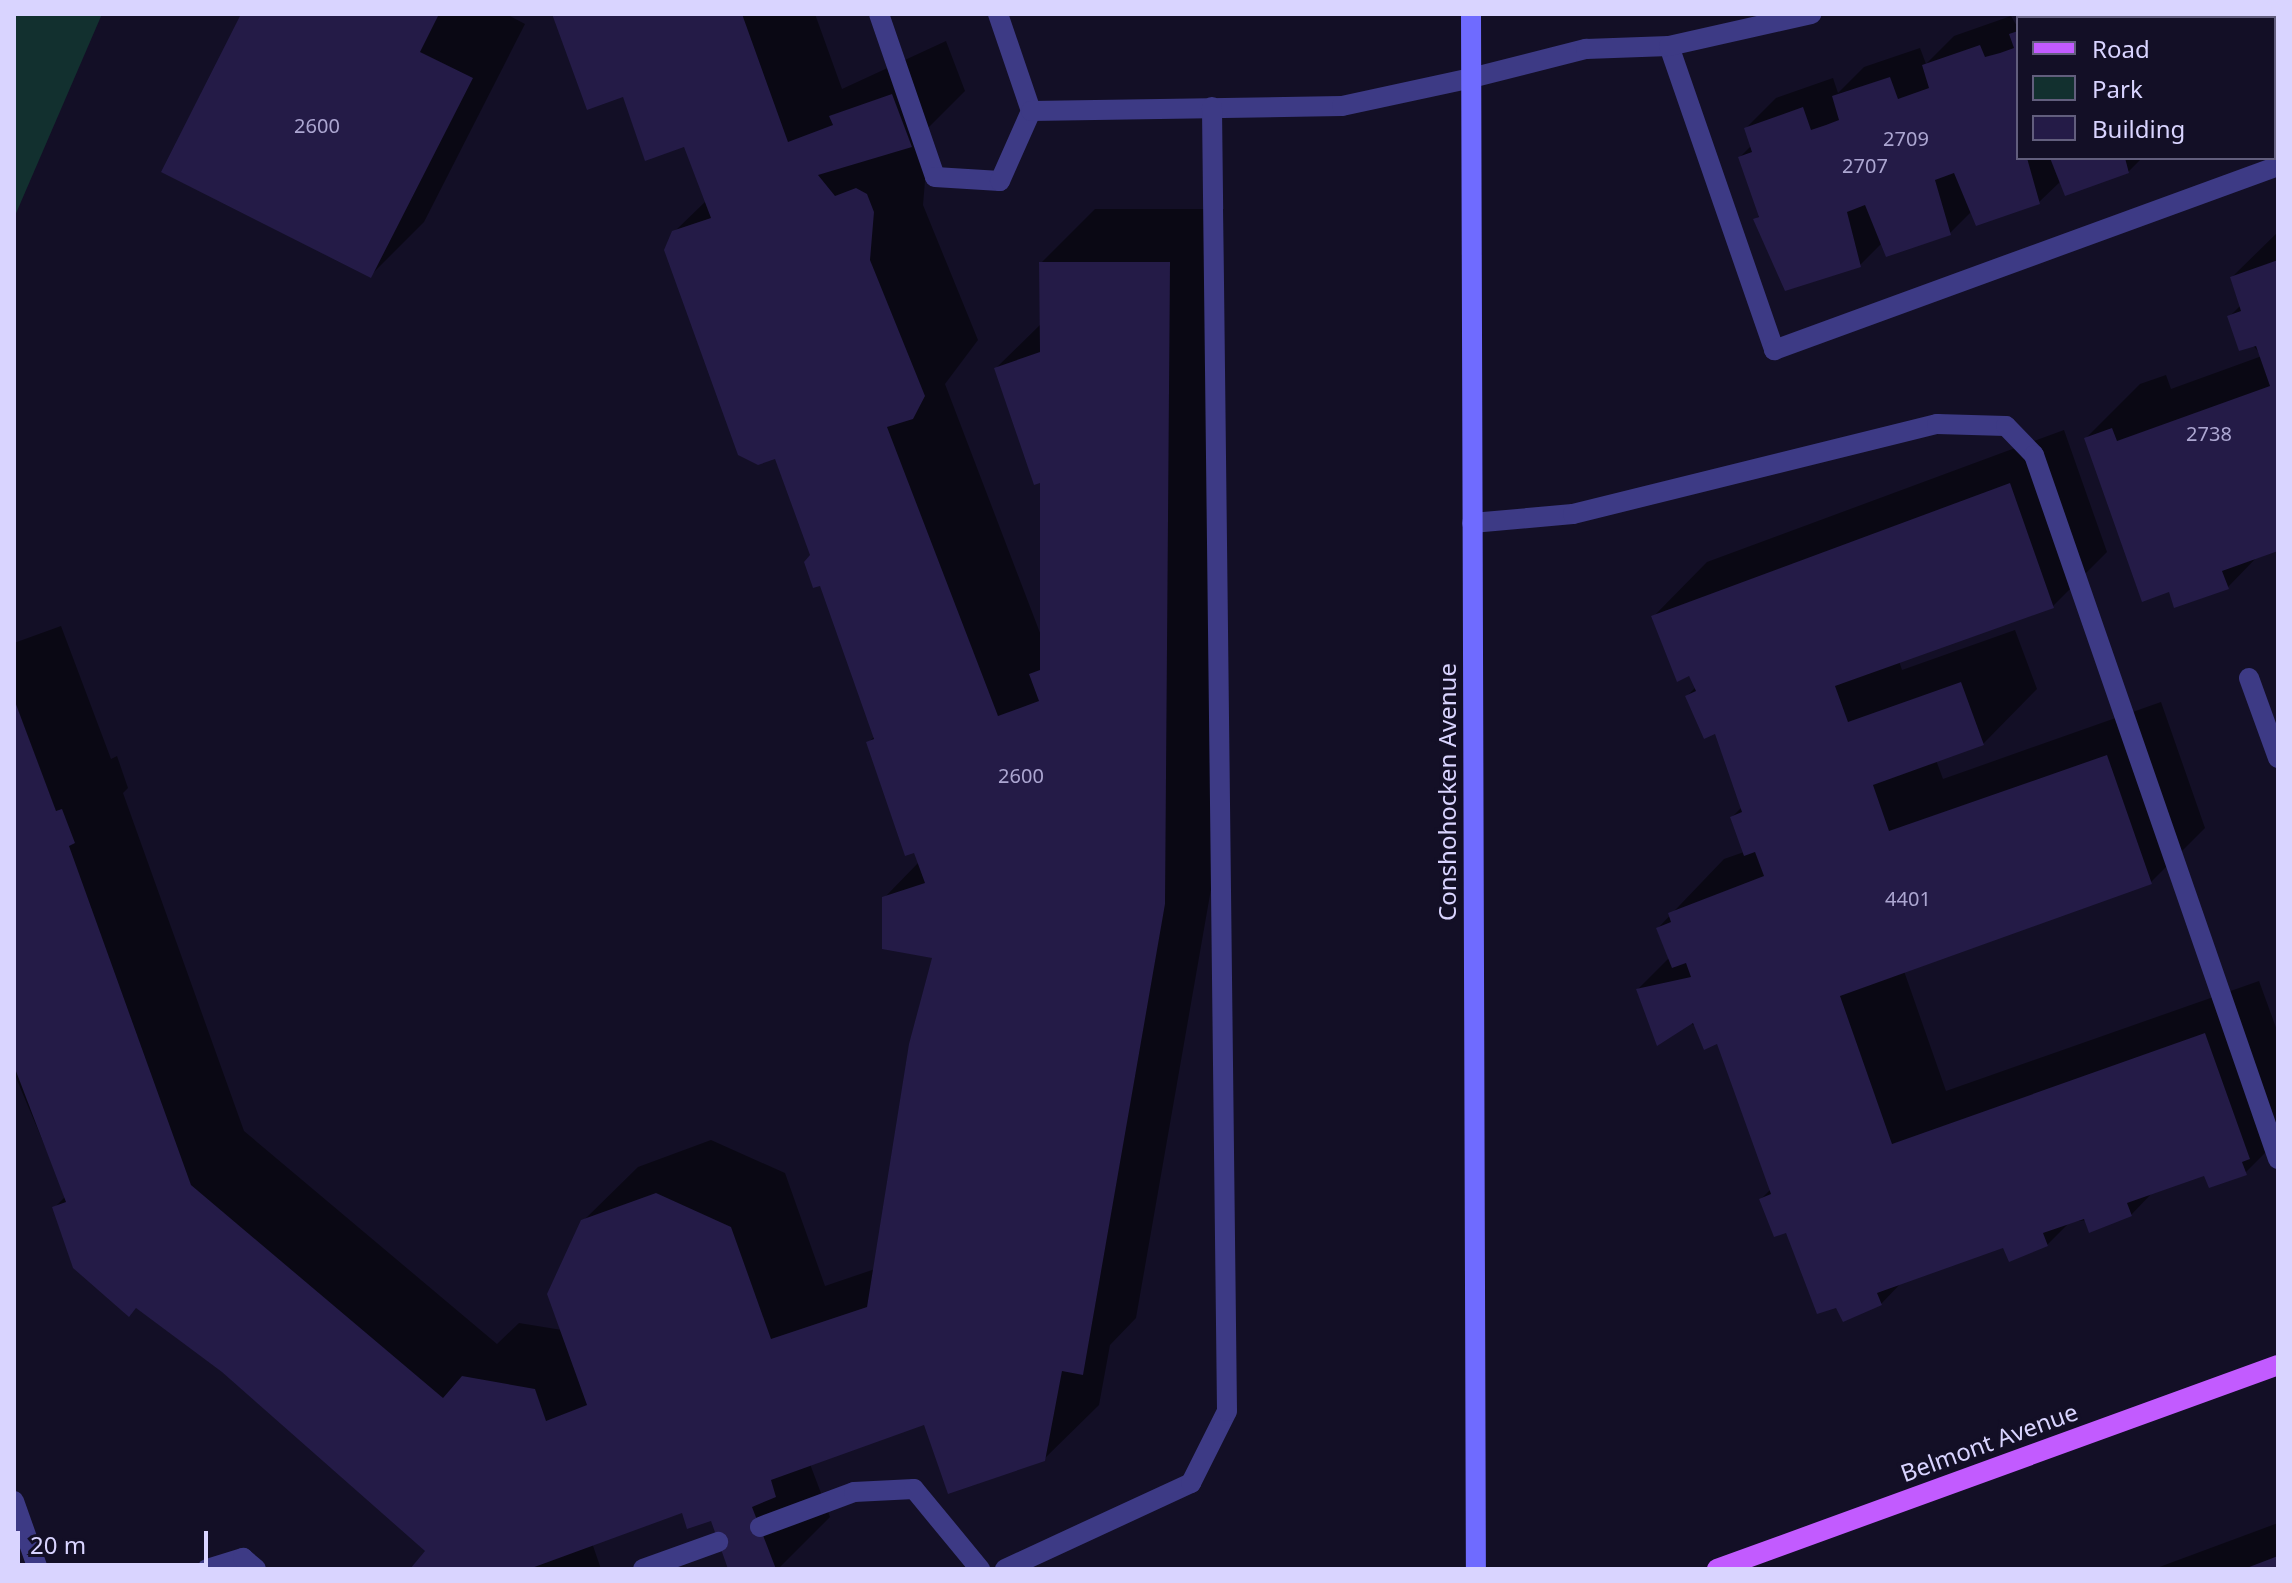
<!DOCTYPE html>
<style>
body{margin:0}
#map{position:relative;width:2292px;height:1583px;overflow:hidden;background:#130f26;font-family:"Noto Sans",sans-serif}
div>[style]{position:absolute}
.green>*{inset:0;background:#12302f}
.shadow>*{inset:0;background:#0007}
.building>*{inset:0;background:#241b47}
.service>*{height:20px;margin:-10px;padding:0 10px;transform-origin:10px;border-radius:10px;background:#3d3a85}
.minor>*{height:20px;margin:-10px;padding:0 10px;transform-origin:10px;border-radius:10px;background:#3d3a85}
.secondary>*{height:20px;margin:-10px;padding:0 10px;transform-origin:10px;border-radius:10px;background:#6f6bff}
.primary>*{height:20px;margin:-10px;padding:0 10px;transform-origin:10px;border-radius:10px;background:#c25bff}
span{translate:-50% -50%;white-space:nowrap;text-align:center;line-height:1.15;-webkit-text-stroke:7px #130f26;paint-order:stroke}
.number-label{font-size:20px;color:#aca6d1}
.number-label span{-webkit-text-stroke-width:0}
.street-label{font-size:24px;color:#d9d4ff}
.frame{position:absolute;inset:0;border:16px solid #d9d4ff;pointer-events:none}
.legend{position:absolute;left:2016px;top:16px;width:260px;height:144px;box-sizing:border-box;background:#130f26;border:2px solid #625e7d;margin:0;padding:10px 14px;list-style:none;font-size:24px;color:#d9d4ff}
.legend li{display:flex;align-items:center;gap:16px;height:40px}
.legend b{width:40px;border:2px solid #625e7d}
.scale{position:absolute;left:16px;top:1531px;width:192px;height:36px;box-sizing:border-box;border:4px solid #d9d4ff;border-top:0;padding-left:10px;font-size:24px;line-height:28px;white-space:nowrap;color:#d9d4ff;-webkit-text-stroke:6px #130f26;paint-order:stroke}
</style>
<div id="map">
<div class="green">
<div style="clip-path:polygon(14px 14px,102px 14px,14px 218px)"></div>
</div>
<div class="shadow">
<div style="clip-path:polygon(243px 14px,506px 14px,525px 24px,424px 222px,370px 276px)"></div>
<div style="clip-path:polygon(554px 14px,815px 14px,842px 89px,946px 41px,965px 91px,918px 138px,927px 157px,923px 205px,978px 340px,945px 384px,1042px 638px,1042px 480px,996px 368px,1042px 323px,1041px 263px,1095px 209px,1224px 209px,1218px 849px,1136px 1318px,1110px 1345px,1099px 1405px,1044px 1459px,925px 1422px,810px 1464px,830px 1517px,778px 1569px,730px 1569px,712px 1519px,683px 1510px,591px 1540px,601px 1569px,412px 1569px,427px 1550px,54px 1208px,66px 1196px,14px 1073px,14px 643px,61px 626px,111px 759px,117px 756px,128px 788px,123px 793px,244px 1131px,497px 1344px,519px 1323px,562px 1330px,583px 1221px,638px 1167px,711px 1140px,785px 1173px,825px 1286px,875px 1269px,934px 956px,884px 898px,919px 862px,868px 743px,875px 736px,777px 456px,674px 232px,707px 200px,685px 144px,625px 94px)"></div>
<div style="clip-path:polygon(2032px 14px,2278px 14px,2278px 115px,2274px 18px,2028px 18px)"></div>
<div style="clip-path:polygon(2011px 16px,2018px 28px,2018px 158px,2142px 158px,2128px 172px,2061px 181px,2039px 202px,1972px 211px,1950px 233px,1883px 242px,1860px 265px,1756px 219px,1761px 214px,1740px 157px,1752px 145px,1746px 128px,1776px 98px,1833px 78px,1838px 93px,1864px 67px,1920px 48px,1926px 64px,1954px 36px)"></div>
<div style="clip-path:polygon(2278px 232px,2278px 549px,2258px 556px,2228px 587px,2170px 589px,2086px 438px,2140px 384px,2166px 375px,2171px 389px,2262px 356px,2229px 317px,2241px 305px,2232px 277px)"></div>
<div style="clip-path:polygon(2064px 430px,2107px 552px,2053px 606px,1899px 661px,1902px 670px,2015px 630px,2037px 689px,1983px 744px,1936px 760px,1943px 779px,2161px 702px,2205px 828px,2151px 882px,1904px 971px,1946px 1091px,2259px 981px,2278px 1033px,2278px 1140px,2245px 1173px,2205px 1173px,2154px 1191px,2131px 1215px,2070px 1222px,2047px 1245px,2004px 1245px,1903px 1281px,1881px 1304px,1787px 1230px,1761px 1199px,1771px 1189px,1718px 1041px,1638px 989px,1670px 957px,1658px 928px,1724px 859px,1744px 852px,1732px 817px,1742px 807px,1716px 732px,1687px 696px,1696px 687px,1653px 617px,1707px 562px)"></div>
<div style="clip-path:polygon(2278px 1523px,2278px 1569px,2154px 1569px)"></div>
</div>
<div class="building">
<div style="clip-path:polygon(241px 14px,439px 14px,420px 52px,473px 78px,371px 278px,161px 172px)"></div>
<div style="clip-path:polygon(552px 14px,742px 14px,788px 142px,833px 125px,829px 116px,892px 94px,912px 147px,818px 175px,835px 196px,856px 188px,867px 194px,874px 212px,870px 260px,925px 396px,913px 419px,887px 427px,998px 716px,1039px 701px,1029px 674px,1040px 670px,1040px 483px,1034px 485px,994px 368px,1040px 352px,1039px 262px,1170px 262px,1165px 904px,1083px 1375px,1062px 1371px,1045px 1461px,948px 1494px,924px 1425px,771px 1480px,776px 1497px,752px 1507px,776px 1569px,728px 1569px,711px 1521px,687px 1529px,682px 1513px,529px 1569px,410px 1569px,425px 1551px,222px 1372px,136px 1308px,129px 1317px,73px 1268px,52px 1207px,66px 1202px,14px 1066px,14px 699px,56px 811px,62px 809px,75px 843px,69px 846px,191px 1185px,443px 1398px,462px 1376px,535px 1389px,546px 1421px,587px 1405px,547px 1294px,581px 1220px,656px 1193px,731px 1227px,771px 1339px,867px 1307px,909px 1044px,932px 958px,882px 949px,882px 897px,925px 883px,914px 853px,905px 856px,866px 742px,874px 739px,820px 586px,813px 588px,804px 562px,810px 555px,775px 459px,758px 465px,738px 455px,664px 250px,672px 231px,711px 218px,684px 147px,645px 161px,623px 97px,587px 110px)"></div>
<div style="clip-path:polygon(2102px 14px,2278px 14px,2278px 117px,2274px 18px)"></div>
<div style="clip-path:polygon(2018px 31px,2018px 158px,2027px 158px,2040px 204px,1976px 226px,1954px 173px,1935px 180px,1951px 235px,1886px 257px,1865px 205px,1847px 212px,1861px 267px,1785px 291px,1753px 219px,1759px 217px,1738px 157px,1752px 152px,1744px 128px,1803px 107px,1811px 130px,1826px 125px,1839px 120px,1832px 96px,1890px 77px,1898px 99px,1929px 88px,1922px 65px,1980px 45px,1985px 57px,2000px 53px,2014px 48px,2009px 34px)"></div>
<div style="clip-path:polygon(2050px 158px,2125px 158px,2129px 173px,2065px 196px)"></div>
<div style="clip-path:polygon(2278px 260px,2278px 551px,2222px 571px,2229px 589px,2174px 608px,2169px 592px,2142px 602px,2084px 438px,2112px 428px,2117px 441px,2270px 386px,2256px 346px,2239px 351px,2227px 316px,2241px 311px,2230px 277px)"></div>
<div style="clip-path:polygon(2010px 483px,2054px 608px,1835px 686px,1848px 722px,1961px 682px,1984px 745px,1873px 785px,1889px 831px,2107px 755px,2152px 884px,1840px 996px,1892px 1144px,2205px 1033px,2250px 1159px,2242px 1162px,2247px 1175px,2209px 1188px,2204px 1176px,2127px 1203px,2132px 1216px,2089px 1233px,2084px 1219px,2043px 1233px,2048px 1246px,2009px 1262px,2003px 1248px,1877px 1293px,1882px 1305px,1843px 1322px,1836px 1308px,1817px 1314px,1786px 1233px,1774px 1237px,1759px 1199px,1771px 1194px,1717px 1044px,1704px 1050px,1693px 1023px,1657px 1046px,1636px 989px,1691px 977px,1686px 963px,1672px 968px,1656px 928px,1671px 922px,1668px 913px,1764px 876px,1755px 852px,1744px 856px,1730px 817px,1742px 812px,1715px 734px,1704px 739px,1685px 696px,1696px 691px,1689px 676px,1677px 682px,1651px 616px)"></div>
<div style="clip-path:polygon(2278px 1556px,2278px 1569px,2244px 1569px)"></div>
</div>
<div class="service">
<div style="left:879px;top:14px;width:172px;rotate:71deg"></div>
<div style="left:935px;top:177px;width:65px;rotate:3.5deg"></div>
<div style="left:1000px;top:181px;width:77px;rotate:-66.1deg"></div>
<div style="left:998px;top:14px;width:102px;rotate:71.2deg"></div>
<div style="left:1031px;top:111px;width:311px;rotate:-0.9deg"></div>
<div style="left:1342px;top:106px;width:132px;rotate:-12.2deg"></div>
<div style="left:1669px;top:46px;width:322px;rotate:70.9deg"></div>
<div style="left:1774px;top:350px;width:537px;rotate:-20.06deg"></div>
<div style="left:1472px;top:523px;width:101px;rotate:-5.1deg"></div>
<div style="left:1573px;top:514px;width:375px;rotate:-13.9deg"></div>
<div style="left:1937px;top:424px;width:69px;rotate:1.7deg"></div>
<div style="left:2006px;top:426px;width:40px;rotate:46deg"></div>
<div style="left:2034px;top:455px;width:745px;rotate:70.88deg"></div>
<div style="left:2249px;top:678px;width:85px;rotate:70.1deg"></div>
<div style="left:14px;top:1501px;width:72px;rotate:70.6deg"></div>
<div style="left:760px;top:1527px;width:100px;rotate:-20.4deg"></div>
<div style="left:854px;top:1492px;width:60px;rotate:-2.9deg"></div>
<div style="left:914px;top:1489px;width:104px;rotate:50.5deg"></div>
<div style="left:207px;top:1569px;width:38px;rotate:-17deg"></div>
<div style="left:243px;top:1558px;width:17px;rotate:40deg"></div>
<div style="left:643px;top:1569px;width:80px;rotate:-19.8deg"></div>
<div style="left:1005px;top:1569px;width:205px;rotate:-24.8deg"></div>
<div style="left:1191px;top:1483px;width:80px;rotate:-63.4deg"></div>
<div style="left:1227px;top:1411px;width:1304px;rotate:-90.66deg"></div>
</div>
<div class="minor">
<div style="left:1471px;top:78px;width:119px;rotate:-14.2deg"></div>
<div style="left:1586px;top:49px;width:83px;rotate:-2.1deg"></div>
<div style="left:1669px;top:46px;width:146px;rotate:-12.7deg"></div>
</div>
<div class="secondary">
<div style="left:1471px;top:14px;width:1555px;rotate:89.82deg"></div>
</div>
<div class="primary">
<div style="left:1717px;top:1569px;width:597px;rotate:-19.98deg"></div>
</div>
<div class="number-label">
<span style="left:317px;top:125px">2600</span>
<span style="left:1906px;top:138px">2709</span>
<span style="left:1865px;top:165px">2707</span>
<span style="left:2209px;top:433px">2738</span>
<span style="left:1021px;top:775px">2600</span>
<span style="left:1908px;top:898px">4401</span>
</div>
<div class="street-label">
<span style="left:1447px;top:792px;rotate:-90deg">Conshohocken Avenue</span>
<span style="left:1989px;top:1442px;rotate:-20deg">Belmont Avenue</span>
</div>
<div class="frame"></div>
<ul class="legend">
<li><b style="height:10px;background:#c25bff"></b>Road</li>
<li><b style="height:22px;background:#12302f"></b>Park</li>
<li><b style="height:22px;background:#241b47"></b>Building</li>
</ul>
<div class="scale">20 m</div>
</div>
